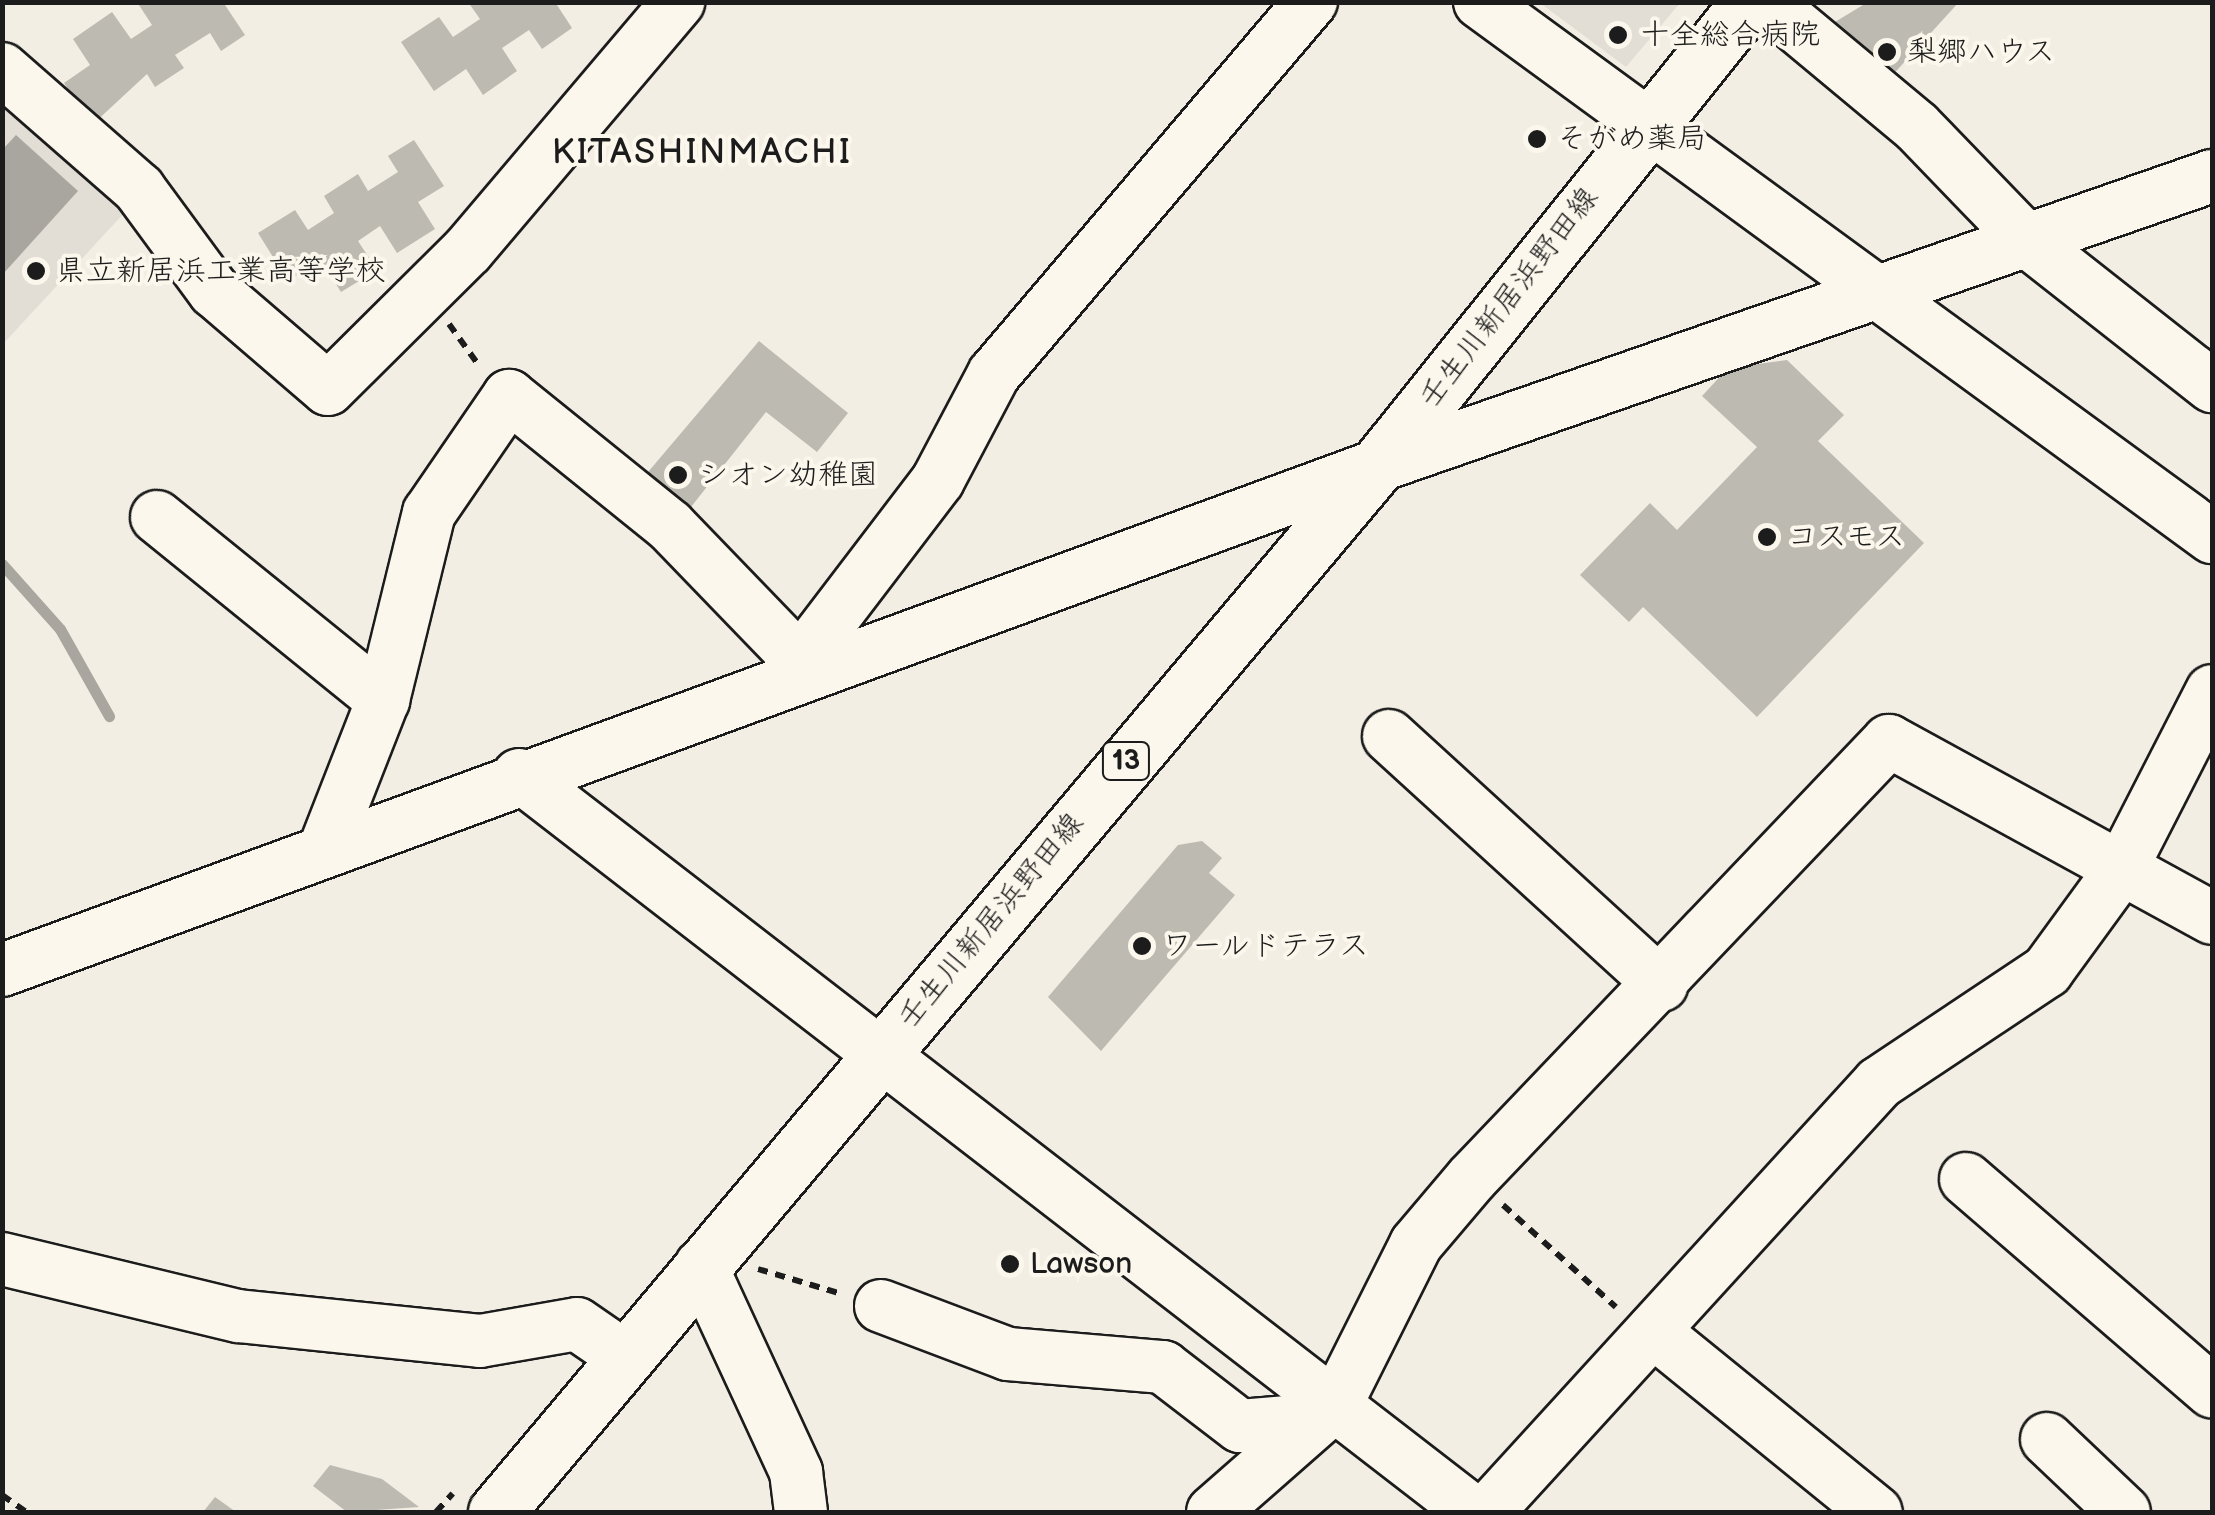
<!DOCTYPE html>
<meta charset="utf-8">
<style>
body{margin:0}
#map{position:relative;width:2215px;height:1515px;overflow:hidden;background:#f2eee4;font-family:"Balsamiq Sans","Klee One",sans-serif}
div>[style]{position:absolute}
.built>*{inset:0;background:#e2ded5}
.water>*{inset:0;background:#a9a6a0}
.stream>*{height:11px;margin:-5.5px;padding:0 5.5px;transform-origin:5.5px;border-radius:5.5px;background:#a9a6a0}
.building>*{inset:0;background:#bdbab1}
.path>*{height:6px;margin-top:-3px;transform-origin:0;background:repeating-linear-gradient(90deg,#1c1c1c 0 10px,transparent 0 18px)}
.roads{filter:drop-shadow(2px 0 #1c1c1c) drop-shadow(-2px 0 #1c1c1c) drop-shadow(0 2px #1c1c1c) drop-shadow(0 -2px #1c1c1c)}
.minor>*{height:52px;margin:-26px;padding:0 26px;transform-origin:26px;border-radius:26px;background:#fbf7ec}
.major>*{height:55px;margin:-27.5px;padding:0 27.5px;transform-origin:27.5px;border-radius:27.5px;background:#fbf7ec}
.dots>*{width:28px;height:28px;translate:-50% -50%;box-sizing:border-box;border:5px solid #fbf7ec;border-radius:50%}
span{translate:-50% -50%;white-space:nowrap;text-align:center;line-height:1.15;-webkit-text-stroke:8px #fbf7ec;paint-order:stroke}
.shield-label span{padding:2px 8px;background:#fbf7ec;border:2px solid;border-radius:8px;-webkit-text-stroke-width:0}
.shield-label{font-size:28px;color:#1c1c1c;font-weight:700}
.poi-label{font-size:30px;color:#1c1c1c}
.left{translate:0 -50%;text-align:left}
.street-label{font-size:30px;color:#1c1c1c}
.quarter-label{font-size:35px;color:#1c1c1c;letter-spacing:2.5px}
.frame{position:absolute;inset:0;border:5px solid #1c1c1c;pointer-events:none}
</style>
<div id="map">
<div class="built">
<div style="clip-path:polygon(1540px 3px,1680px 3px,1626px 67px)"></div>
<div style="clip-path:polygon(3px 82px,138px 198px,3px 344px)"></div>
</div>
<div class="water">
<div style="clip-path:polygon(16px 135px,78px 191px,3px 274px,3px 149px)"></div>
</div>
<div class="stream">
<div style="left:2px;top:564px;width:87px;rotate:48.3deg"></div>
<div style="left:60px;top:629px;width:100px;rotate:60.6deg"></div>
</div>
<div class="building">
<div style="clip-path:polygon(137px 2px,223px 2px,245px 35px,221px 51px,210px 33px,175px 55px,184px 68px,155px 87px,147px 74px,92px 125px,64px 83px,90px 65px,73px 39px,112px 12px,131px 39px,152px 25px)"></div>
<div style="clip-path:polygon(468px 2px,555px 2px,572px 28px,542px 49px,529px 30px,502px 48px,517px 71px,483px 95px,466px 69px,434px 91px,401px 42px,439px 17px,453px 37px,480px 19px)"></div>
<div style="clip-path:polygon(1868px 2px,1959px 2px,1889px 79px,1830px 25px)"></div>
<div style="clip-path:polygon(414px 140px,444px 186px,418px 202px,435px 229px,397px 253px,380px 226px,358px 241px,377px 270px,341px 292px,321px 260px,288px 281px,258px 233px,295px 210px,308px 230px,334px 213px,324px 196px,358px 174px,368px 191px,398px 172px,388px 156px)"></div>
<div style="clip-path:polygon(759px 341px,848px 413px,817px 452px,766px 412px,687px 512px,643px 478px)"></div>
<div style="clip-path:polygon(1787px 360px,1844px 415px,1818px 441px,1924px 543px,1757px 717px,1643px 607px,1629px 622px,1580px 575px,1650px 503px,1677px 530px,1757px 447px,1702px 396px,1728px 368px)"></div>
<div style="clip-path:polygon(1202px 841px,1222px 858px,1209px 873px,1235px 895px,1101px 1051px,1048px 997px,1178px 845px)"></div>
<div style="clip-path:polygon(330px 1465px,382px 1479px,419px 1507px,347px 1512px,313px 1486px)"></div>
<div style="clip-path:polygon(215px 1497px,236px 1512px,203px 1512px)"></div>
</div>
<div class="path">
<div style="left:449px;top:324px;width:53px;rotate:54.2deg"></div>
<div style="left:1503px;top:1205px;width:152px;rotate:42.1deg"></div>
<div style="left:758px;top:1269px;width:88px;rotate:16.6deg"></div>
<div style="left:2px;top:1495px;width:29px;rotate:35deg"></div>
<div style="left:436px;top:1512px;width:25px;rotate:-48deg"></div>
</div>
<div class="roads">
<div class="minor">
<div style="left:1480px;top:2px;width:907px;rotate:36.16deg"></div>
<div style="left:1767px;top:2px;width:195px;rotate:39.8deg"></div>
<div style="left:1917px;top:127px;width:156px;rotate:46deg"></div>
<div style="left:2025px;top:239px;width:238px;rotate:38.2deg"></div>
<div style="left:2px;top:69px;width:182px;rotate:41.2deg"></div>
<div style="left:139px;top:189px;width:127px;rotate:53.7deg"></div>
<div style="left:214px;top:291px;width:150px;rotate:40.7deg"></div>
<div style="left:328px;top:389px;width:197px;rotate:-44.8deg"></div>
<div style="left:468px;top:250px;width:325px;rotate:-49.7deg"></div>
<div style="left:157px;top:517px;width:291px;rotate:39deg"></div>
<div style="left:383px;top:700px;width:159px;rotate:111.4deg"></div>
<div style="left:811px;top:672px;width:38px;rotate:-76deg"></div>
<div style="left:820px;top:635px;width:195px;rotate:-52.7deg"></div>
<div style="left:938px;top:480px;width:120px;rotate:-62.2deg"></div>
<div style="left:994px;top:374px;width:489px;rotate:-49.6deg"></div>
<div style="left:383px;top:700px;width:193px;rotate:-76.2deg"></div>
<div style="left:429px;top:513px;width:142px;rotate:-55.6deg"></div>
<div style="left:509px;top:396px;width:207px;rotate:38.9deg"></div>
<div style="left:670px;top:526px;width:203px;rotate:46deg"></div>
<div style="left:1389px;top:736px;width:369px;rotate:42.4deg"></div>
<div style="left:519px;top:775px;width:1206px;rotate:37.69deg"></div>
<div style="left:2px;top:970px;width:1464px;rotate:-20.13deg"></div>
<div style="left:1377px;top:466px;width:884px;rotate:-19.15deg"></div>
<div style="left:1966px;top:1179px;width:325px;rotate:40.8deg"></div>
<div style="left:2px;top:1259px;width:243px;rotate:13.6deg"></div>
<div style="left:238px;top:1316px;width:243px;rotate:5.9deg"></div>
<div style="left:480px;top:1341px;width:98px;rotate:-9.9deg"></div>
<div style="left:577px;top:1324px;width:58px;rotate:34.5deg"></div>
<div style="left:701px;top:1266px;width:227px;rotate:65.2deg"></div>
<div style="left:796px;top:1472px;width:40px;rotate:82.9deg"></div>
<div style="left:881px;top:1306px;width:136px;rotate:20.7deg"></div>
<div style="left:1008px;top:1354px;width:156px;rotate:4.8deg"></div>
<div style="left:1163px;top:1367px;width:97px;rotate:37.5deg"></div>
<div style="left:1240px;top:1426px;width:72px;rotate:-4.8deg"></div>
<div style="left:1653px;top:1331px;width:287px;rotate:39.1deg"></div>
<div style="left:2047px;top:1439px;width:106px;rotate:43.5deg"></div>
<div style="left:1213px;top:1512px;width:164px;rotate:-41.3deg"></div>
<div style="left:1336px;top:1404px;width:179px;rotate:-63.4deg"></div>
<div style="left:1416px;top:1244px;width:87px;rotate:-49.7deg"></div>
<div style="left:1472px;top:1178px;width:604px;rotate:-46.34deg"></div>
<div style="left:1889px;top:741px;width:368px;rotate:28.7deg"></div>
<div style="left:1487px;top:1512px;width:581px;rotate:-47.58deg"></div>
<div style="left:1879px;top:1083px;width:202px;rotate:-33.7deg"></div>
<div style="left:2047px;top:971px;width:124px;rotate:-53.9deg"></div>
<div style="left:2120px;top:871px;width:202px;rotate:-62.9deg"></div>
</div>
<div class="major">
<div style="left:496px;top:1512px;width:1368px;rotate:-49.89deg"></div>
<div style="left:1377px;top:466px;width:595px;rotate:-51.28deg"></div>
</div>
</div>
<div class="dots">
<div style="left:1618px;top:35px;background:#1c1c1c"></div>
<div style="left:1887px;top:52px;background:#1c1c1c"></div>
<div style="left:1537px;top:139px;background:#1c1c1c"></div>
<div style="left:36px;top:271px;background:#1c1c1c"></div>
<div style="left:678px;top:475px;background:#1c1c1c"></div>
<div style="left:1767px;top:537px;background:#1c1c1c"></div>
<div style="left:1142px;top:946px;background:#1c1c1c"></div>
<div style="left:1010px;top:1264px;background:#1c1c1c"></div>
</div>
<div class="shield-label">
<span style="left:1126px;top:761px">13</span>
</div>
<div class="poi-label">
<span class="left" style="left:1640px;top:35px">十全総合病院</span>
<span class="left" style="left:1907px;top:52px">梨郷ハウス</span>
<span class="left" style="left:1557px;top:139px">そがめ薬局</span>
<span class="left" style="left:56px;top:271px">県立新居浜工業高等学校</span>
<span class="left" style="left:698px;top:475px">シオン幼稚園</span>
<span class="left" style="left:1787px;top:537px">コスモス</span>
<span class="left" style="left:1162px;top:946px">ワールドテラス</span>
<span class="left" style="left:1030px;top:1264px">Lawson</span>
</div>
<div class="street-label">
<span style="left:1509px;top:298px;rotate:-52deg">壬生川新居浜野田線</span>
<span style="left:991px;top:921px;rotate:-50deg">壬生川新居浜野田線</span>
</div>
<div class="quarter-label">
<span style="left:702px;top:153px">KITASHINMACHI</span>
</div>
<div class="frame"></div>
</div>
